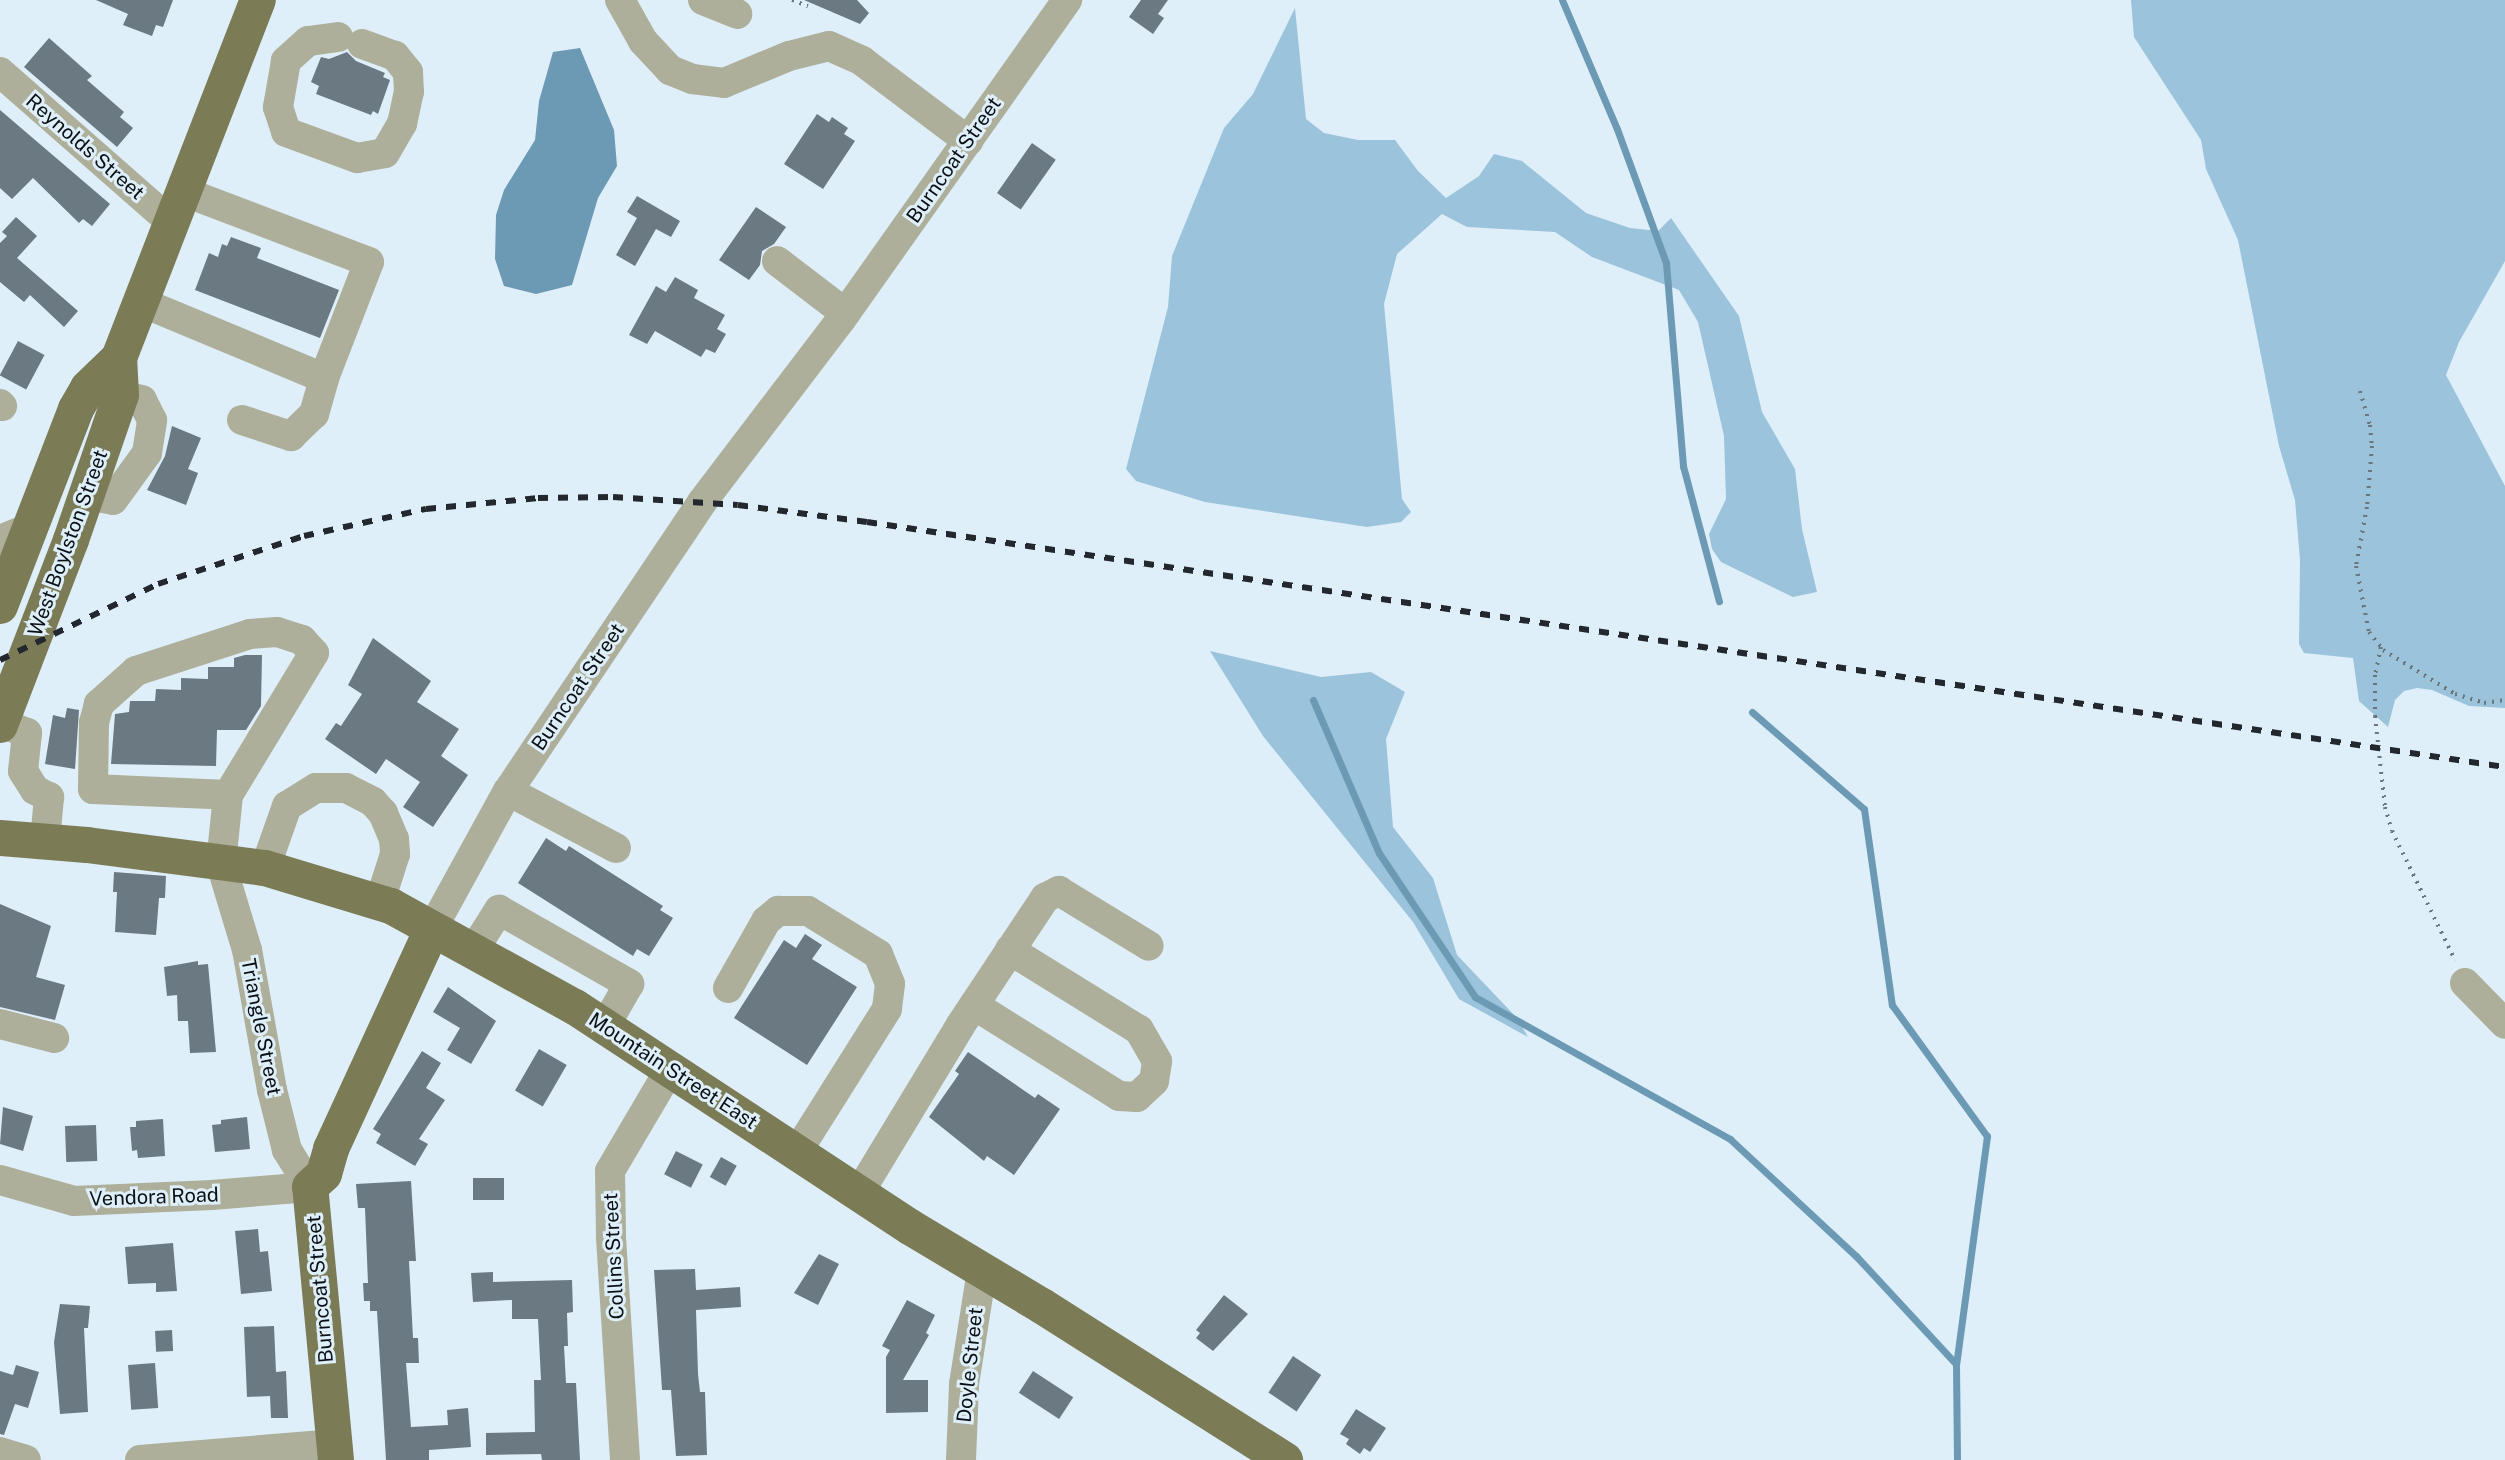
<!DOCTYPE html>
<style>
body{margin:0}
#map{position:relative;width:2505px;height:1460px;overflow:hidden;background:#deeff9;font-family:"Public Sans",sans-serif}
div>[style]{position:absolute}
.green>*{inset:0;background:#9bc3db}
.water>*{inset:0;background:#6c99b4}
.stream>*{height:7px;margin:-3.5px;padding:0 3.5px;transform-origin:3.5px;border-radius:3.5px;background:#6c99b4}
.building>*{inset:0;background:#6a7982;transform-origin:0 0}
.path>*{height:4px;margin-top:-2px;transform-origin:0;background:repeating-linear-gradient(90deg,#6b757c 0 2px,transparent 0 8px)}
.minor>*{height:30px;margin:-15px;padding:0 15px;transform-origin:15px;border-radius:15px;background:#aeaf9a}
.major>*{height:36px;margin:-18px;padding:0 18px;transform-origin:18px;border-radius:18px;background:#7b7b56}
.rail>*{height:6px;margin-top:-3px;transform-origin:0;background:repeating-linear-gradient(90deg,#22282d 0 10px,transparent 0 20px)}
span{translate:-50% -50%;white-space:nowrap;text-align:center;line-height:1.15;-webkit-text-stroke:6px #deeff9;paint-order:stroke}
.street-label{font-size:20px;color:#0b1014}
</style>
<div id="map">
<div class="green">
<div style="clip-path:polygon(2131px 0,2505px 0,2505px 261px,2459px 342px,2446px 375px,2505px 486px,2505px 708px,2469px 706px,2432px 690px,2417px 688px,2404px 691px,2395px 700px,2388px 727px,2359px 701px,2353px 658px,2304px 653px,2299px 644px,2300px 560px,2295px 500px,2279px 446px,2238px 240px,2206px 169px,2201px 140px,2134px 37px)"></div>
<div style="clip-path:polygon(1295px 8px,1306px 119px,1324px 133px,1358px 140px,1395px 140px,1418px 171px,1446px 198px,1479px 176px,1494px 154px,1522px 161px,1586px 213px,1630px 228px,1658px 231px,1671px 218px,1739px 316px,1762px 412px,1795px 469px,1802px 529px,1817px 592px,1793px 597px,1721px 562px,1712px 549px,1709px 534px,1726px 499px,1724px 436px,1698px 322px,1679px 290px,1592px 257px,1555px 232px,1467px 227px,1442px 214px,1397px 254px,1384px 304px,1402px 499px,1411px 512px,1401px 522px,1367px 527px,1205px 502px,1136px 481px,1126px 469px,1168px 307px,1172px 256px,1224px 128px,1253px 94px)"></div>
<div style="clip-path:polygon(1210px 651px,1321px 677px,1371px 672px,1405px 692px,1386px 739px,1393px 827px,1433px 878px,1457px 955px,1518px 1019px,1528px 1037px,1459px 999px,1413px 922px,1263px 736px)"></div>
</div>
<div class="water">
<div style="clip-path:polygon(580px 48px,614px 130px,617px 166px,598px 198px,572px 285px,536px 294px,504px 286px,495px 259px,496px 215px,504px 190px,535px 140px,539px 101px,553px 52px)"></div>
</div>
<div class="stream">
<div style="left:1562px;top:0;width:140px;rotate:66.9deg"></div>
<div style="left:1617px;top:129px;width:143px;rotate:69.9deg"></div>
<div style="left:1666px;top:263px;width:204px;rotate:85.2deg"></div>
<div style="left:1683px;top:466px;width:140px;rotate:75.1deg"></div>
<div style="left:1313px;top:700px;width:167px;rotate:66.7deg"></div>
<div style="left:1379px;top:853px;width:173px;rotate:56.3deg"></div>
<div style="left:1475px;top:997px;width:292px;rotate:29.1deg"></div>
<div style="left:1730px;top:1139px;width:172px;rotate:42.9deg"></div>
<div style="left:1856px;top:1256px;width:147px;rotate:47.2deg"></div>
<div style="left:1752px;top:712px;width:148px;rotate:40.9deg"></div>
<div style="left:1864px;top:809px;width:198px;rotate:81.9deg"></div>
<div style="left:1892px;top:1005px;width:162px;rotate:54.1deg"></div>
<div style="left:1987px;top:1136px;width:230px;rotate:97.7deg"></div>
<div style="left:1956px;top:1364px;width:96px;rotate:89.4deg"></div>
</div>
<div class="building">
<div style="clip-path:polygon(96px 0,173px 0,163px 27px,156px 25px,152px 36px,123px 25px,128px 14px)"></div>
<div style="clip-path:polygon(804px 0,857px 0,869px 13px,860px 24px)"></div>
<div style="clip-path:polygon(1141px 0,1168px 0,1158px 14px,1164px 18px,1153px 34px,1129px 17px)"></div>
<div style="clip-path:polygon(49px 38px,92px 76px,87px 80px,124px 112px,120px 117px,133px 128px,117px 147px,24px 67px)"></div>
<div style="clip-path:polygon(347px 52px,356px 61px,385px 73px,383px 77px,390px 80px,378px 114px,373px 111px,371px 115px,316px 94px,319px 86px,311px 82px,321px 57px,329px 59px)"></div>
<div style="clip-path:polygon(0 110px,110px 204px,92px 226px,83px 219px,79px 223px,33px 178px,12px 199px,0 188px)"></div>
<div style="clip-path:polygon(817px 114px,829px 122px,832px 117px,848px 128px,844px 134px,855px 141px,823px 189px,784px 164px)"></div>
<div style="left:1032px;top:143px;width:29px;height:61px;rotate:35deg"></div>
<div style="clip-path:polygon(637px 196px,680px 221px,671px 237px,656px 229px,635px 266px,616px 255px,637px 218px,627px 212px)"></div>
<div style="clip-path:polygon(756px 207px,786px 227px,774px 244px,762px 251px,760px 265px,749px 280px,719px 260px)"></div>
<div style="clip-path:polygon(16px 217px,37px 236px,17px 258px,78px 311px,64px 327px,30px 295px,24px 302px,0 282px,0 243px,7px 236px,2px 232px)"></div>
<div style="clip-path:polygon(231px 237px,261px 248px,257px 258px,339px 290px,320px 338px,195px 290px,209px 253px,218px 257px,222px 244px,227px 246px)"></div>
<div style="clip-path:polygon(675px 277px,698px 290px,694px 298px,725px 315px,717px 329px,726px 334px,715px 353px,706px 349px,701px 357px,655px 331px,647px 344px,629px 335px,656px 286px,666px 292px)"></div>
<div style="left:18px;top:341px;width:30px;height:39px;rotate:28deg"></div>
<div style="clip-path:polygon(172px 426px,201px 438px,188px 469px,198px 473px,186px 505px,147px 490px,165px 456px)"></div>
<div style="clip-path:polygon(373px 638px,431px 681px,417px 702px,459px 729px,441px 756px,468px 775px,433px 827px,403px 807px,420px 782px,386px 759px,376px 774px,325px 739px,336px 723px,341px 726px,362px 694px,348px 685px)"></div>
<div style="clip-path:polygon(245px 655px,262px 655px,261px 706px,246px 730px,217px 730px,216px 766px,111px 764px,115px 714px,129px 712px,130px 701px,155px 701px,156px 689px,181px 690px,181px 678px,208px 679px,208px 667px,234px 667px,234px 658px)"></div>
<div style="clip-path:polygon(67px 708px,79px 710px,75px 769px,45px 764px,53px 715px,65px 718px)"></div>
<div style="clip-path:polygon(546px 838px,566px 851px,569px 846px,663px 906px,660px 910px,673px 918px,649px 956px,637px 949px,633px 956px,518px 883px)"></div>
<div style="clip-path:polygon(114px 872px,166px 876px,165px 898px,159px 898px,156px 935px,115px 932px,117px 892px,113px 892px)"></div>
<div style="clip-path:polygon(0 904px,51px 926px,36px 977px,65px 985px,55px 1020px,0 1007px)"></div>
<div style="clip-path:polygon(805px 934px,822px 945px,812px 959px,857px 987px,807px 1065px,734px 1018px,784px 940px,796px 948px)"></div>
<div style="clip-path:polygon(198px 961px,198px 965px,208px 964px,216px 1052px,190px 1053px,188px 1021px,178px 1021px,177px 995px,167px 996px,164px 967px)"></div>
<div style="clip-path:polygon(448px 987px,496px 1021px,471px 1064px,447px 1050px,460px 1028px,433px 1012px)"></div>
<div style="left:539px;top:1049px;width:32px;height:48px;rotate:30deg"></div>
<div style="clip-path:polygon(422px 1051px,441px 1063px,426px 1088px,445px 1100px,419px 1139px,428px 1144px,415px 1166px,376px 1143px,381px 1134px,373px 1129px)"></div>
<div style="clip-path:polygon(968px 1052px,1035px 1098px,1038px 1094px,1060px 1109px,1014px 1175px,987px 1156px,984px 1161px,929px 1117px,959px 1074px,955px 1071px)"></div>
<div style="clip-path:polygon(3px 1107px,33px 1116px,23px 1151px,0 1144px)"></div>
<div style="clip-path:polygon(247px 1117px,250px 1149px,215px 1152px,212px 1125px,221px 1124px,221px 1120px)"></div>
<div style="clip-path:polygon(163px 1119px,165px 1156px,138px 1158px,137px 1150px,132px 1151px,130px 1127px,136px 1127px,136px 1121px)"></div>
<div style="left:96px;top:1125px;width:36px;height:31px;rotate:88deg"></div>
<div style="left:676px;top:1151px;width:30px;height:26px;rotate:27deg"></div>
<div style="left:721px;top:1157px;width:18px;height:23px;rotate:29deg"></div>
<div style="left:473px;top:1178px;width:31px;height:22px"></div>
<div style="clip-path:polygon(411px 1181px,416px 1261px,409px 1261px,413px 1338px,418px 1338px,419px 1363px,406px 1363px,411px 1427px,448px 1425px,447px 1410px,468px 1408px,471px 1447px,429px 1450px,429px 1460px,386px 1460px,377px 1311px,370px 1311px,370px 1301px,364px 1301px,363px 1283px,368px 1283px,365px 1208px,358px 1208px,356px 1184px)"></div>
<div style="clip-path:polygon(258px 1229px,260px 1252px,268px 1251px,272px 1291px,241px 1294px,235px 1231px)"></div>
<div style="clip-path:polygon(173px 1243px,177px 1291px,156px 1292px,156px 1283px,128px 1284px,125px 1247px)"></div>
<div style="clip-path:polygon(819px 1254px,839px 1264px,818px 1305px,794px 1293px)"></div>
<div style="clip-path:polygon(695px 1269px,696px 1290px,740px 1287px,741px 1307px,696px 1310px,698px 1374px,700px 1392px,705px 1392px,707px 1455px,676px 1456px,671px 1390px,662px 1390px,654px 1270px)"></div>
<div style="clip-path:polygon(493px 1272px,493px 1282px,572px 1280px,573px 1312px,567px 1313px,568px 1346px,564px 1346px,566px 1383px,576px 1383px,580px 1460px,542px 1460px,541px 1454px,486px 1455px,486px 1433px,535px 1432px,534px 1380px,541px 1380px,538px 1319px,512px 1319px,512px 1300px,473px 1302px,471px 1273px)"></div>
<div style="clip-path:polygon(1224px 1295px,1248px 1314px,1213px 1351px,1196px 1338px,1200px 1333px,1196px 1330px)"></div>
<div style="clip-path:polygon(907px 1300px,935px 1315px,926px 1333px,929px 1335px,903px 1380px,928px 1380px,928px 1412px,886px 1413px,886px 1357px,890px 1350px,882px 1346px)"></div>
<div style="clip-path:polygon(60px 1304px,90px 1306px,88px 1328px,84px 1328px,88px 1412px,60px 1414px,54px 1342px)"></div>
<div style="clip-path:polygon(274px 1326px,276px 1372px,286px 1371px,288px 1418px,271px 1418px,270px 1396px,247px 1397px,244px 1327px)"></div>
<div style="left:172px;top:1330px;width:21px;height:17px;rotate:87deg"></div>
<div style="left:1293px;top:1356px;width:34px;height:44px;rotate:34deg"></div>
<div style="left:155px;top:1363px;width:45px;height:27px;rotate:86deg"></div>
<div style="clip-path:polygon(16px 1365px,39px 1372px,28px 1408px,15px 1404px,4px 1435px,0 1434px,0 1371px,13px 1375px)"></div>
<div style="left:1033px;top:1371px;width:48px;height:26px;rotate:33deg"></div>
<div style="clip-path:polygon(1356px 1409px,1386px 1428px,1370px 1452px,1364px 1448px,1360px 1454px,1346px 1444px,1349px 1439px,1340px 1434px)"></div>
</div>
<div class="path">
<div style="left:792px;top:0;width:17px;rotate:21deg"></div>
<div style="left:2360px;top:391px;width:35px;rotate:74deg"></div>
<div style="left:2370px;top:425px;width:21px;rotate:85deg"></div>
<div style="left:2372px;top:446px;width:61px;rotate:94.7deg"></div>
<div style="left:2367px;top:507px;width:60px;rotate:100.6deg"></div>
<div style="left:2356px;top:566px;width:67px;rotate:78.9deg"></div>
<div style="left:2369px;top:632px;width:23px;rotate:52deg"></div>
<div style="left:2383px;top:650px;width:84px;rotate:31.4deg"></div>
<div style="left:2455px;top:694px;width:30px;rotate:17deg"></div>
<div style="left:2484px;top:703px;width:21px;rotate:-8deg"></div>
<div style="left:2381px;top:647px;width:29px;rotate:102deg"></div>
<div style="left:2375px;top:675px;width:41px;rotate:90deg"></div>
<div style="left:2375px;top:716px;width:92px;rotate:83.7deg"></div>
<div style="left:2385px;top:807px;width:25px;rotate:74deg"></div>
<div style="left:2392px;top:831px;width:144px;rotate:64deg"></div>
</div>
<div class="minor">
<div style="left:620px;top:0;width:47px;rotate:60.7deg"></div>
<div style="left:643px;top:41px;width:40px;rotate:47deg"></div>
<div style="left:670px;top:70px;width:24px;rotate:22deg"></div>
<div style="left:692px;top:79px;width:32px;rotate:7deg"></div>
<div style="left:724px;top:83px;width:70px;rotate:-22.6deg"></div>
<div style="left:789px;top:56px;width:41px;rotate:-14deg"></div>
<div style="left:829px;top:46px;width:36px;rotate:24deg"></div>
<div style="left:862px;top:61px;width:133px;rotate:37deg"></div>
<div style="left:703px;top:0;width:37px;rotate:22deg"></div>
<div style="left:338px;top:37px;width:30px;rotate:172deg"></div>
<div style="left:308px;top:41px;width:30px;rotate:138deg"></div>
<div style="left:286px;top:61px;width:47px;rotate:99.9deg"></div>
<div style="left:278px;top:107px;width:26px;rotate:72deg"></div>
<div style="left:286px;top:132px;width:76px;rotate:20.1deg"></div>
<div style="left:357px;top:158px;width:28px;rotate:-10deg"></div>
<div style="left:385px;top:153px;width:34px;rotate:-60deg"></div>
<div style="left:402px;top:124px;width:33px;rotate:-78deg"></div>
<div style="left:409px;top:92px;width:20px;rotate:-93deg"></div>
<div style="left:408px;top:72px;width:21px;rotate:-129deg"></div>
<div style="left:395px;top:56px;width:35px;rotate:-160deg"></div>
<div style="left:0;top:72px;width:227px;rotate:41.3deg"></div>
<div style="left:777px;top:261px;width:86px;rotate:37.4deg"></div>
<div style="left:141px;top:302px;width:198px;rotate:22.6deg"></div>
<div style="left:324px;top:378px;width:124px;rotate:-68.8deg"></div>
<div style="left:369px;top:262px;width:197px;rotate:-159.2deg"></div>
<div style="left:0;top:404px;width:3px;rotate:45deg"></div>
<div style="left:242px;top:420px;width:52px;rotate:18.1deg"></div>
<div style="left:291px;top:436px;width:32px;rotate:-44deg"></div>
<div style="left:314px;top:414px;width:37px;rotate:-74deg"></div>
<div style="left:86px;top:495px;width:27px;rotate:10deg"></div>
<div style="left:113px;top:500px;width:58px;rotate:-54.1deg"></div>
<div style="left:147px;top:453px;width:33px;rotate:-81deg"></div>
<div style="left:152px;top:420px;width:22px;rotate:-117deg"></div>
<div style="left:142px;top:400px;width:22px;rotate:-167deg"></div>
<div style="left:0;top:540px;width:32px;rotate:-22deg"></div>
<div style="left:1px;top:723px;width:28px;rotate:21deg"></div>
<div style="left:27px;top:733px;width:38px;rotate:96deg"></div>
<div style="left:23px;top:771px;width:22px;rotate:58deg"></div>
<div style="left:35px;top:790px;width:16px;rotate:27deg"></div>
<div style="left:49px;top:797px;width:44px;rotate:95.2deg"></div>
<div style="left:508px;top:791px;width:122px;rotate:27.8deg"></div>
<div style="left:265px;top:868px;width:66px;rotate:-70.5deg"></div>
<div style="left:287px;top:806px;width:34px;rotate:-32deg"></div>
<div style="left:316px;top:788px;width:30px"></div>
<div style="left:346px;top:788px;width:30px;rotate:27deg"></div>
<div style="left:373px;top:802px;width:15px;rotate:48deg"></div>
<div style="left:383px;top:813px;width:28px;rotate:67deg"></div>
<div style="left:394px;top:839px;width:15px;rotate:86deg"></div>
<div style="left:395px;top:854px;width:49px;rotate:107.7deg"></div>
<div style="left:432px;top:929px;width:158px;rotate:-61.2deg"></div>
<div style="left:508px;top:791px;width:348px;rotate:-56.1deg"></div>
<div style="left:702px;top:502px;width:231px;rotate:-52.7deg"></div>
<div style="left:842px;top:318px;width:390px;rotate:-54.7deg"></div>
<div style="left:473px;top:951px;width:49px;rotate:-57.6deg"></div>
<div style="left:499px;top:910px;width:150px;rotate:29.6deg"></div>
<div style="left:629px;top:984px;width:48px;rotate:119.7deg"></div>
<div style="left:2465px;top:983px;width:57px;rotate:45.7deg"></div>
<div style="left:728px;top:988px;width:77px;rotate:-60.4deg"></div>
<div style="left:766px;top:921px;width:16px;rotate:-40deg"></div>
<div style="left:778px;top:911px;width:30px"></div>
<div style="left:808px;top:911px;width:82px;rotate:31.6deg"></div>
<div style="left:878px;top:954px;width:32px;rotate:68deg"></div>
<div style="left:890px;top:984px;width:25px;rotate:97deg"></div>
<div style="left:887px;top:1009px;width:169px;rotate:122.2deg"></div>
<div style="left:974px;top:1005px;width:171px;rotate:32.1deg"></div>
<div style="left:1119px;top:1096px;width:18px;rotate:3deg"></div>
<div style="left:1137px;top:1097px;width:23px;rotate:-43deg"></div>
<div style="left:1154px;top:1081px;width:20px;rotate:-81deg"></div>
<div style="left:1157px;top:1061px;width:36px;rotate:-120deg"></div>
<div style="left:1139px;top:1030px;width:152px;rotate:-148.2deg"></div>
<div style="left:0;top:1024px;width:56px;rotate:14.5deg"></div>
<div style="left:0;top:1180px;width:77px;rotate:15.8deg"></div>
<div style="left:74px;top:1201px;width:138px;rotate:-2.5deg"></div>
<div style="left:212px;top:1195px;width:98px;rotate:-4.7deg"></div>
<div style="left:310px;top:1187px;width:44px;rotate:-121.9deg"></div>
<div style="left:287px;top:1150px;width:62px;rotate:-104deg"></div>
<div style="left:272px;top:1090px;width:142px;rotate:-100.1deg"></div>
<div style="left:247px;top:950px;width:90px;rotate:-106.8deg"></div>
<div style="left:221px;top:864px;width:69px;rotate:-84.2deg"></div>
<div style="left:228px;top:795px;width:166px;rotate:-58.8deg"></div>
<div style="left:314px;top:653px;width:18px;rotate:-133deg"></div>
<div style="left:302px;top:640px;width:26px;rotate:-162deg"></div>
<div style="left:277px;top:632px;width:27px;rotate:176deg"></div>
<div style="left:250px;top:634px;width:120px;rotate:162deg"></div>
<div style="left:136px;top:671px;width:50px;rotate:138.3deg"></div>
<div style="left:99px;top:704px;width:20px;rotate:105deg"></div>
<div style="left:94px;top:723px;width:66px;rotate:90.9deg"></div>
<div style="left:93px;top:789px;width:135px;rotate:2.5deg"></div>
<div style="left:859px;top:1193px;width:195px;rotate:-58.8deg"></div>
<div style="left:960px;top:1026px;width:154px;rotate:-56.4deg"></div>
<div style="left:1045px;top:898px;width:16px;rotate:-27deg"></div>
<div style="left:1059px;top:891px;width:105px;rotate:31.4deg"></div>
<div style="left:0;top:1452px;width:27px;rotate:17deg"></div>
<div style="left:140px;top:1460px;width:196px;rotate:-4.7deg"></div>
<div style="left:625px;top:1460px;width:225px;rotate:-93.6deg"></div>
<div style="left:611px;top:1235px;width:64px;rotate:-90.9deg"></div>
<div style="left:610px;top:1171px;width:118px;rotate:-59.5deg"></div>
<div style="left:961px;top:1460px;width:76px;rotate:-87.7deg"></div>
<div style="left:964px;top:1384px;width:115px;rotate:-81deg"></div>
</div>
<div class="major">
<div style="left:0;top:606px;width:211px;rotate:-68.9deg"></div>
<div style="left:76px;top:409px;width:24px;rotate:-60deg"></div>
<div style="left:88px;top:388px;width:43px;rotate:-44.1deg"></div>
<div style="left:0;top:725px;width:198px;rotate:-69deg"></div>
<div style="left:71px;top:540px;width:153px;rotate:-71deg"></div>
<div style="left:121px;top:395px;width:37px;rotate:-93deg"></div>
<div style="left:119px;top:358px;width:384px;rotate:-68.8deg"></div>
<div style="left:0;top:838px;width:87px;rotate:4.6deg"></div>
<div style="left:87px;top:845px;width:179px;rotate:7.4deg"></div>
<div style="left:265px;top:868px;width:132px;rotate:16.8deg"></div>
<div style="left:391px;top:906px;width:210px;rotate:28.8deg"></div>
<div style="left:575px;top:1007px;width:401px;rotate:33.3deg"></div>
<div style="left:910px;top:1227px;width:154px;rotate:30.9deg"></div>
<div style="left:1042px;top:1306px;width:288px;rotate:32.4deg"></div>
<div style="left:336px;top:1460px;width:274px;rotate:-95.4deg"></div>
<div style="left:310px;top:1187px;width:19px;rotate:-43deg"></div>
<div style="left:324px;top:1174px;width:26px;rotate:-74deg"></div>
<div style="left:331px;top:1149px;width:242px;rotate:-65.3deg"></div>
</div>
<div class="rail">
<div style="left:0;top:660px;width:175px;rotate:-25.7deg"></div>
<div style="left:158px;top:584px;width:154px;rotate:-18.2deg"></div>
<div style="left:304px;top:536px;width:125px;rotate:-12.5deg"></div>
<div style="left:426px;top:509px;width:113px;rotate:-5.6deg"></div>
<div style="left:538px;top:498px;width:75px;rotate:-0.8deg"></div>
<div style="left:613px;top:497px;width:125px;rotate:3.7deg"></div>
<div style="left:738px;top:505px;width:130px;rotate:7.5deg"></div>
<div style="left:867px;top:522px;width:1656px;rotate:8.51deg"></div>
</div>
<div class="street-label">
<span style="left:85px;top:147px;rotate:41deg">Reynolds Street</span>
<span style="left:954px;top:160px;rotate:-55deg">Burncoat Street</span>
<span style="left:68px;top:543px;rotate:-70deg">West Boylston Street</span>
<span style="left:578px;top:687px;rotate:-56deg">Burncoat Street</span>
<span style="left:261px;top:1027px;rotate:79deg">Triangle Street</span>
<span style="left:673px;top:1071px;rotate:33deg">Mountain Street East</span>
<span style="left:154px;top:1197px;rotate:-2deg">Vendora Road</span>
<span style="left:614px;top:1256px;rotate:-93deg">Collins Street</span>
<span style="left:320px;top:1289px;rotate:-95deg">Burncoat Street</span>
<span style="left:970px;top:1365px;rotate:-84deg">Doyle Street</span>
</div>
</div>
